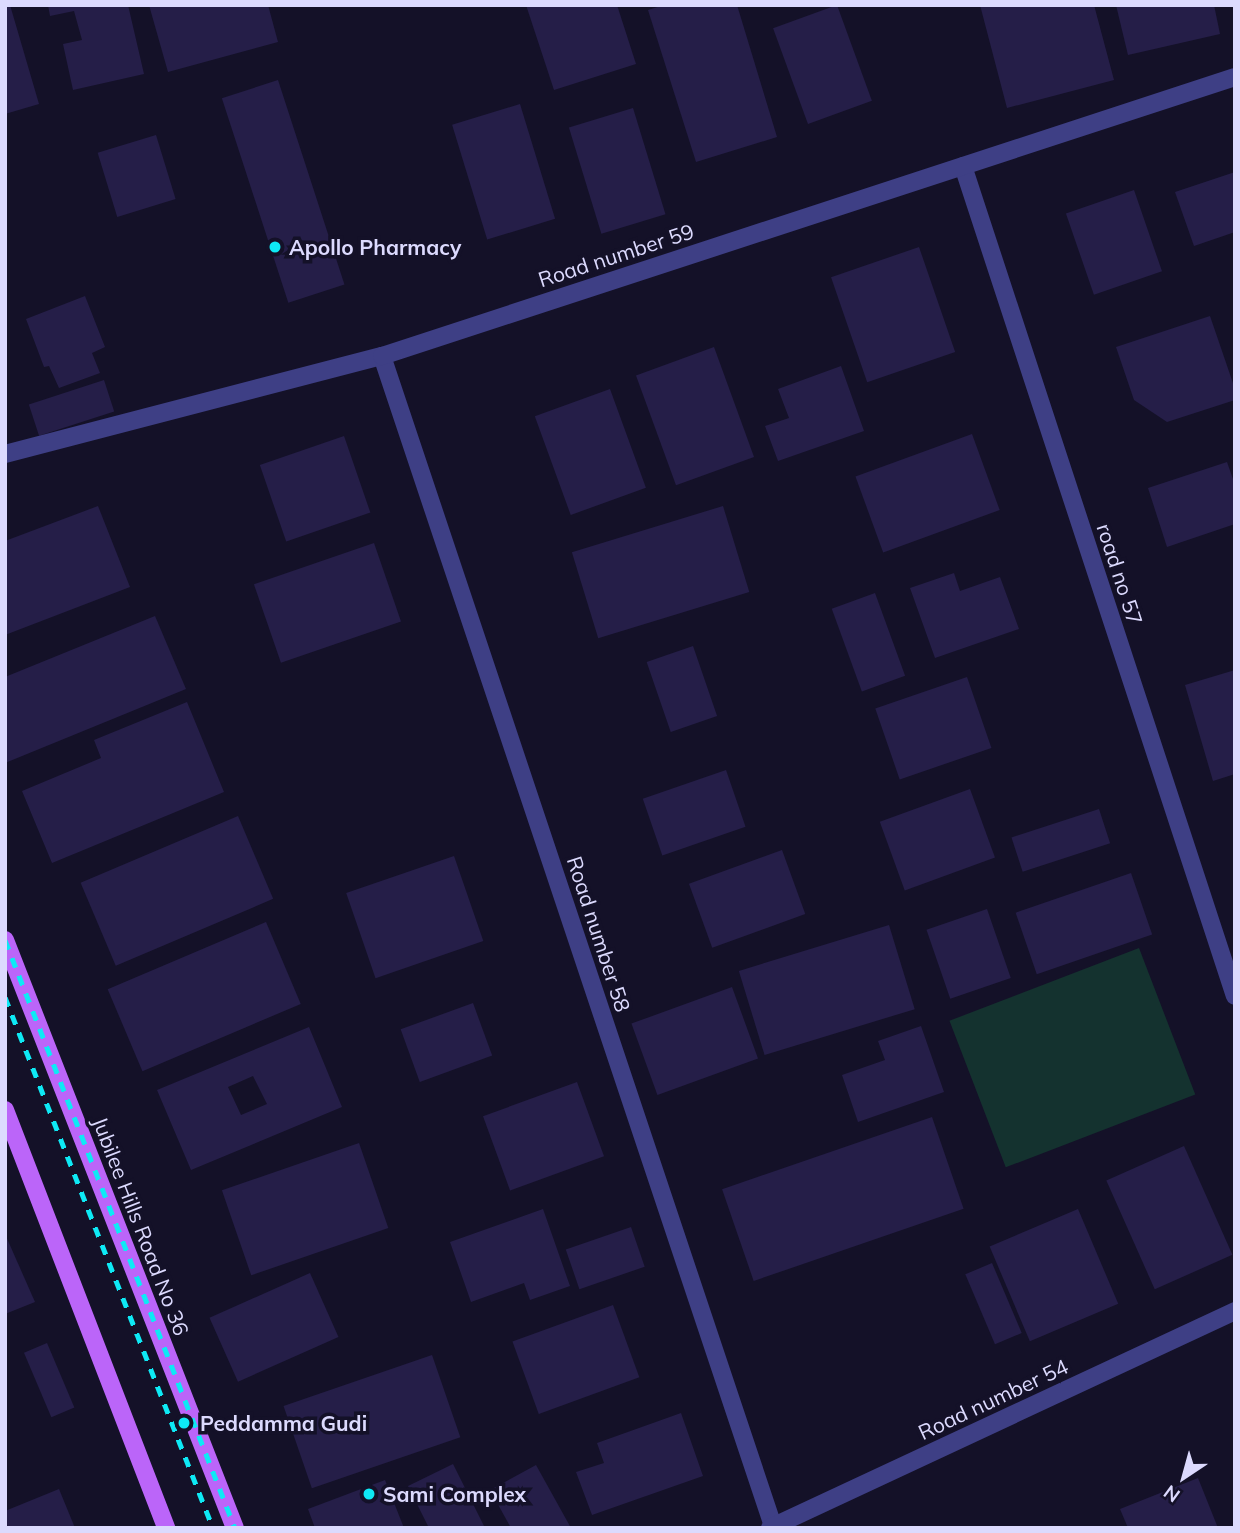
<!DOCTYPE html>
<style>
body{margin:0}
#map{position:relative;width:1240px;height:1533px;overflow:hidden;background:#141128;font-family:Mulish,sans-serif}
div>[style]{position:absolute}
.green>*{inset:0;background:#14322f;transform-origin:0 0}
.building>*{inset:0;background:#251e48;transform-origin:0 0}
.minor>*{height:18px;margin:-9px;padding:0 9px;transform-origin:9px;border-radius:9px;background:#3e3f85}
.major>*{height:18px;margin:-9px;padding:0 9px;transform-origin:9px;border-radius:9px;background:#bb65f9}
.rail>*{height:5px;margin-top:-2.5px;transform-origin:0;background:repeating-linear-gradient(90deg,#0ee9f5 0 10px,transparent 0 19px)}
.dots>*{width:19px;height:19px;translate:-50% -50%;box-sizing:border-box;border:4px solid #141128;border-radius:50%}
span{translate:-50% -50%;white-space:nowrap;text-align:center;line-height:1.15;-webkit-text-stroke:7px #141128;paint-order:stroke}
.poi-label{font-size:21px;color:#dcdafe;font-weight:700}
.left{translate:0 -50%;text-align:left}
.street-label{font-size:21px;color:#dcdafe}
.frame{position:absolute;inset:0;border:7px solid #dcdafe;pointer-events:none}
.north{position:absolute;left:1149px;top:1442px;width:70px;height:70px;-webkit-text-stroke:5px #141128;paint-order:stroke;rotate:216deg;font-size:19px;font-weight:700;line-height:28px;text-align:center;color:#dcdafe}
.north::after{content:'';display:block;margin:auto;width:24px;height:32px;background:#dcdafe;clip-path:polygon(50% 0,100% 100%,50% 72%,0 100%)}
</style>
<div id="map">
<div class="green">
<div style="left:1139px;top:948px;width:157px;height:203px;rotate:69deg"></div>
</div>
<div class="building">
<div style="clip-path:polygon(5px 5px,10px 5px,39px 104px,5px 114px)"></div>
<div style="clip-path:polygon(48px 5px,128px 5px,144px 74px,73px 90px,63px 44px,82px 40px,74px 11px,50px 16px)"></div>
<div style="clip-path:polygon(149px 5px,268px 5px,278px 42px,168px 72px)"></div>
<div style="clip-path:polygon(526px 5px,617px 5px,636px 64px,554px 90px)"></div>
<div style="clip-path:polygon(664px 5px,737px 5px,777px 137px,696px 162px,648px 10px)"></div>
<div style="left:837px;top:5px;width:102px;height:68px;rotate:70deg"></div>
<div style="clip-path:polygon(980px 5px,1094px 5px,1114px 80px,1007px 108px)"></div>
<div style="clip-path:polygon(1116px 5px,1214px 5px,1220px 34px,1128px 55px)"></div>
<div style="left:278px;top:80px;width:215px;height:59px;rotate:72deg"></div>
<div style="left:520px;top:104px;width:120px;height:71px;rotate:73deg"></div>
<div style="left:633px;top:108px;width:111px;height:67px;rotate:73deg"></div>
<div style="left:156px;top:135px;width:67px;height:61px;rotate:73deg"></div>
<div style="clip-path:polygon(1235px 172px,1235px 232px,1194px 246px,1175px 192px)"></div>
<div style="left:1134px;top:190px;width:86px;height:72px;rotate:71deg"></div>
<div style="left:919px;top:247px;width:111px;height:93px;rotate:71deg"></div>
<div style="clip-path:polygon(85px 296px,105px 347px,92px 353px,100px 373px,59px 388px,49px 366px,44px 367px,26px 319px)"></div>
<div style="clip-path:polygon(1210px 316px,1235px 389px,1235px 400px,1167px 422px,1134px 400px,1116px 347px)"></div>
<div style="left:714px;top:347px;width:117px;height:83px;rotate:70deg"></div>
<div style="clip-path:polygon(841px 366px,864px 431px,778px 461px,765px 426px,789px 418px,778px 389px)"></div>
<div style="left:104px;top:380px;width:33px;height:79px;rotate:72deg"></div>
<div style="left:610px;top:389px;width:105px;height:80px;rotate:70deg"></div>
<div style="left:972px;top:434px;width:81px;height:124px;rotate:70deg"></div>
<div style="left:344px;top:436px;width:81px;height:89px;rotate:71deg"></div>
<div style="clip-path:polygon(1227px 462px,1235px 485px,1235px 524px,1167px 547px,1148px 488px)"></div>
<div style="clip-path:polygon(98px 506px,130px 587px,5px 635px,5px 541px)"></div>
<div style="left:723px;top:506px;width:90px;height:158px;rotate:73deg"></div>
<div style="left:374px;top:543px;width:83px;height:127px;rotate:71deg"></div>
<div style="clip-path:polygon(954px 573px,960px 591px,1000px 577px,1019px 629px,935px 658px,910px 588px)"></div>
<div style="left:875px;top:593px;width:88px;height:46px;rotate:70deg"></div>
<div style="clip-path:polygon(155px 616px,186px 689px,5px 763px,5px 677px)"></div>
<div style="left:693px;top:646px;width:74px;height:49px;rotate:71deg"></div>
<div style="clip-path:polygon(1235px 670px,1235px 774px,1213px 781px,1185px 685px)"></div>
<div style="left:967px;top:677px;width:75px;height:97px;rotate:71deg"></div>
<div style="clip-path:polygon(187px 702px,224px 792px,52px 863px,22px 791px,101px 758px,94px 740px)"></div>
<div style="left:726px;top:770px;width:60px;height:88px;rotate:71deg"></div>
<div style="left:970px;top:789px;width:73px;height:96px;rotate:70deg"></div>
<div style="left:1099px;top:809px;width:36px;height:92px;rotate:72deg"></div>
<div style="left:238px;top:816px;width:90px;height:171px;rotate:67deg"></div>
<div style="left:782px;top:850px;width:68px;height:99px;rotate:70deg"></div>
<div style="left:454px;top:856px;width:90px;height:114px;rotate:71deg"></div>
<div style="left:1131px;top:873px;width:65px;height:122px;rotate:71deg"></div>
<div style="left:987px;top:909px;width:73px;height:64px;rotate:71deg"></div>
<div style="left:266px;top:922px;width:89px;height:172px;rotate:67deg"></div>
<div style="left:889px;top:925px;width:88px;height:157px;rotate:73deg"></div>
<div style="left:732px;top:987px;width:76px;height:107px;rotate:70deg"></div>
<div style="left:473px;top:1003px;width:56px;height:77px;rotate:70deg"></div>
<div style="clip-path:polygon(921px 1026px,944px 1092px,858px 1122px,842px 1075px,885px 1060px,878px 1041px)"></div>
<div style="clip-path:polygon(evenodd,309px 1027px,342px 1107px,191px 1170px,157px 1090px,309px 1027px,253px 1076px,267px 1104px,241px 1115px,228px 1087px,253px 1076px)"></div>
<div style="left:577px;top:1082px;width:79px;height:100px;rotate:70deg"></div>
<div style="left:932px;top:1117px;width:97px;height:222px;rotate:71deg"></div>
<div style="left:359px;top:1143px;width:90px;height:145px;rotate:71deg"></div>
<div style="left:1184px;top:1146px;width:119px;height:85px;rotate:66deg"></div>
<div style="clip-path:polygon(543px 1209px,570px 1286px,530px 1300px,524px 1283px,471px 1302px,450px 1242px)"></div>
<div style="left:1078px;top:1209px;width:103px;height:96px;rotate:67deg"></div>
<div style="left:631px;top:1227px;width:42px;height:69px;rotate:71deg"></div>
<div style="clip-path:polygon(5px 1234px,35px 1302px,5px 1314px)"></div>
<div style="left:992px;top:1263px;width:76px;height:29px;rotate:67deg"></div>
<div style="left:310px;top:1273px;width:70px;height:110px;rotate:66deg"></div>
<div style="left:613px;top:1305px;width:77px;height:107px;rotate:70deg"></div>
<div style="left:47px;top:1343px;width:70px;height:25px;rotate:67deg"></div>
<div style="left:432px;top:1355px;width:87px;height:157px;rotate:71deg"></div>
<div style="clip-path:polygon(681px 1413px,703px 1476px,592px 1515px,576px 1472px,604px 1463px,597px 1443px)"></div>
<div style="clip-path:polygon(453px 1464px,485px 1528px,429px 1528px,408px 1486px)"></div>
<div style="clip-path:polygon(536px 1465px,571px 1528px,511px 1528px,490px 1490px)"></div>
<div style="clip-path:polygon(1198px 1478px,1218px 1528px,1128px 1528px,1120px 1509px)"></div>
<div style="clip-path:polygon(385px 1480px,404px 1528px,315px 1528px,308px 1509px)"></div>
<div style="clip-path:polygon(59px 1489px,75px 1528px,5px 1528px,5px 1511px)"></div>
</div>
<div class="minor">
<div style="left:963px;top:166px;width:873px;rotate:71.86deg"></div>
<div style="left:382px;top:356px;width:1234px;rotate:71.52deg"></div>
<div style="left:5px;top:454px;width:390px;rotate:-14.6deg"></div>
<div style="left:382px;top:356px;width:897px;rotate:-18.11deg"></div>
<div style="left:770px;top:1528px;width:513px;rotate:-25.02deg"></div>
</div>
<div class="major">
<div style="left:5px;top:940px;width:631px;rotate:68.64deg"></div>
<div style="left:5px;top:1110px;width:448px;rotate:68.9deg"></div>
</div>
<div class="rail">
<div style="left:5px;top:940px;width:631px;rotate:68.64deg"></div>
<div style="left:5px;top:997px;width:570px;rotate:68.61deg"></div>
</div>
<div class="dots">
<div style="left:275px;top:247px;background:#0ee9f5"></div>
<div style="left:184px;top:1423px;background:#0ee9f5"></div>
<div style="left:369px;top:1494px;background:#0ee9f5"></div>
</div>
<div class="poi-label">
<span class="left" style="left:289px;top:247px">Apollo Pharmacy</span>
<span class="left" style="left:200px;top:1423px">Peddamma Gudi</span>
<span class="left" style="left:383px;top:1494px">Sami Complex</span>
</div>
<div class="street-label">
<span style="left:616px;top:255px;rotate:-18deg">Road number 59</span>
<span style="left:1120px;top:574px;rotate:72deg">road no 57</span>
<span style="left:599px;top:934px;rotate:72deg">Road number 58</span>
<span style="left:141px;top:1226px;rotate:69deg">Jubilee Hills Road No 36</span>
<span style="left:993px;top:1399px;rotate:-25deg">Road number 54</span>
</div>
<div class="frame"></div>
<div class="north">N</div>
</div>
